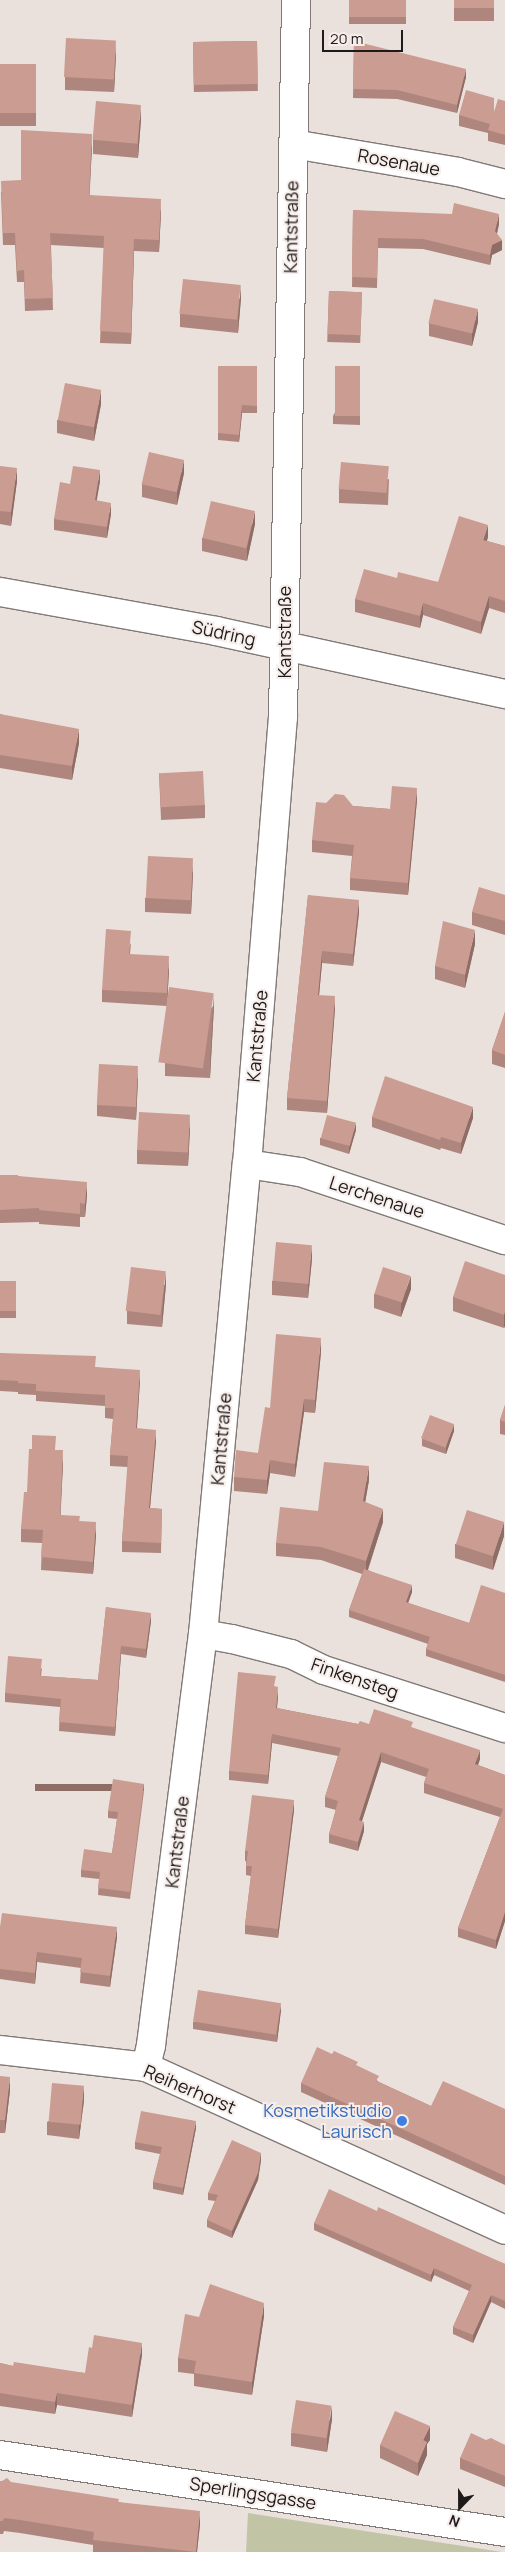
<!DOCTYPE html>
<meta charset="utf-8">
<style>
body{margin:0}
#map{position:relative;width:505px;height:2552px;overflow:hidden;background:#eae1dd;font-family:Manrope,sans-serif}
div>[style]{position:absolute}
.green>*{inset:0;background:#c1c5a5}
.roads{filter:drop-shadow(1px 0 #817976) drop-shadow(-1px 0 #817976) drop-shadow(0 1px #817976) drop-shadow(0 -1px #817976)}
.street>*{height:28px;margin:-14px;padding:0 14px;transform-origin:14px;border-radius:14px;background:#fff}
.wall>*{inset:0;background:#af867d;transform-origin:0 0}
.shaded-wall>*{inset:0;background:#8e6d66;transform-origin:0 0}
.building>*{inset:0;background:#cb9c91;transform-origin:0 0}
.dots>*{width:14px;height:14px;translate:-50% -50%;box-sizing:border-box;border:2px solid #f7eeeb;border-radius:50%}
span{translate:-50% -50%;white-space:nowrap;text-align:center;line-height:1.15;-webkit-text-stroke:4px #f7eeeb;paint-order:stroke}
.street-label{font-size:18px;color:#1d1a19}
.shop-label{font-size:18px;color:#366cbe}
.right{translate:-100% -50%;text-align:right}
.north{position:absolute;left:435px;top:2482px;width:50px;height:50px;-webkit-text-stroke:4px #f7eeeb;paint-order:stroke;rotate:202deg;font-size:14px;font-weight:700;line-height:20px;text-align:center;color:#1d1a19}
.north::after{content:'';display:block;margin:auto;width:18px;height:22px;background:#1d1a19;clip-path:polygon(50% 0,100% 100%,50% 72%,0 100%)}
.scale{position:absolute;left:322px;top:30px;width:81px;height:22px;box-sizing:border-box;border:2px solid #1d1a19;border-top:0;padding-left:6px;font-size:15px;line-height:18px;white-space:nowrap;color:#1d1a19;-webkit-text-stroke:4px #f7eeeb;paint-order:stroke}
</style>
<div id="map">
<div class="green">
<div style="clip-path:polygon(248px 2513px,502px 2552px,246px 2552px)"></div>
</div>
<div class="roads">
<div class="street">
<div style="left:293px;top:144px;width:167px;rotate:9.6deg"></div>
<div style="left:458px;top:172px;width:49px;rotate:14.3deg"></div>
<div style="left:0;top:592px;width:219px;rotate:10.2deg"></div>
<div style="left:216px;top:631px;width:296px;rotate:12.3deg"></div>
<div style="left:247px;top:1164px;width:54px;rotate:8.6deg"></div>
<div style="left:300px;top:1172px;width:216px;rotate:18.4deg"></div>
<div style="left:203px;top:1634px;width:29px;rotate:10deg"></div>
<div style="left:232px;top:1639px;width:61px;rotate:14.3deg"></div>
<div style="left:291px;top:1654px;width:37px;rotate:26deg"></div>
<div style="left:324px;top:1670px;width:190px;rotate:17.8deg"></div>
<div style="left:0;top:2050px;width:147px;rotate:6.6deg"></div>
<div style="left:146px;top:2067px;width:394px;rotate:24.4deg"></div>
<div style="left:146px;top:2067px;width:23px;rotate:-77deg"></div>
<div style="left:151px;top:2045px;width:414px;rotate:-82.8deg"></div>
<div style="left:203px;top:1634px;width:472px;rotate:-84.7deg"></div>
<div style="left:247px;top:1164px;width:448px;rotate:-85.4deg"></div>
<div style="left:283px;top:717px;width:717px;rotate:-88.96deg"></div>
<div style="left:0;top:2455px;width:511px;rotate:8.67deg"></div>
</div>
</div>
<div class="wall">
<div style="left:349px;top:0;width:57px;height:24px"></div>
<div style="left:454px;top:0;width:40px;height:21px"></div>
<div style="left:257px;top:41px;width:50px;height:64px;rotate:89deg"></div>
<div style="clip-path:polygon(354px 41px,466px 77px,457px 113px,397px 99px,353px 98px)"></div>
<div style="clip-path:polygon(116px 54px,114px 92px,65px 90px,65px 77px)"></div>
<div style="left:36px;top:64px;width:62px;height:36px;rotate:90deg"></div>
<div style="clip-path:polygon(505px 101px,505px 145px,488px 141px,488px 133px,459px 126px,459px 115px,494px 112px)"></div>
<div style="clip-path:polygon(141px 119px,138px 158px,93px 154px,93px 140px)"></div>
<div style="clip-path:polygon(92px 146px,89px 195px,161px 211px,159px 252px,134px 251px,131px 344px,100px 343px,104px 248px,51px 245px,53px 310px,25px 311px,24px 282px,17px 282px,15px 245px,3px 245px,1px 192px,21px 180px)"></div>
<div style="clip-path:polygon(353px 210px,499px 224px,497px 234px,502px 250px,492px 255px,490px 265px,423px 249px,378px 248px,377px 288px,352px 287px)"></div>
<div style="left:329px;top:291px;width:33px;height:51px;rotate:2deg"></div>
<div style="clip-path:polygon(241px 298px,238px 333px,180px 327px,180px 314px)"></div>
<div style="clip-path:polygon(478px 322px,472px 346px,429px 336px,429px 323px)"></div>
<div style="clip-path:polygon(218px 366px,257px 366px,257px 413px,242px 413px,239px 442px,218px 440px)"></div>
<div style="clip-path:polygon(360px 366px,360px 425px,333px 424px,333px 416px)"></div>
<div style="clip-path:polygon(101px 404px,94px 441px,57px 433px,57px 420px)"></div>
<div style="clip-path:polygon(0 466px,17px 481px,11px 526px,0 524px)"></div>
<div style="clip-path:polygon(184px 473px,177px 505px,142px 497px,142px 484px)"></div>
<div style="clip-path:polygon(389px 479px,388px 505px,339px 503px,339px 489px)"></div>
<div style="clip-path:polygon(100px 481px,96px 501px,111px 514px,107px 538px,54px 530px,54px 519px,70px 484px)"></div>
<div style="clip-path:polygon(255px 524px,247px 561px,202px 551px,202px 538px)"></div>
<div style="clip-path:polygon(488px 537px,487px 541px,505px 546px,505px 613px,489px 608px,481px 634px,423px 615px,420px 628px,355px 612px,355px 599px,397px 578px,438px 582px)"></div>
<div style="clip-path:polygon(0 714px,79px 743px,72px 780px,0 768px)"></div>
<div style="clip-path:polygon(159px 773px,205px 805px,205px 818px,161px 820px)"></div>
<div style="clip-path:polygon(417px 800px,408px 895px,350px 890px,350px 878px,352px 856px,312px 852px,312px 840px,353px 806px,390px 809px)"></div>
<div style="clip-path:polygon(193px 872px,191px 914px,145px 912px,145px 898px)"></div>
<div style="clip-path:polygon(308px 895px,359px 912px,353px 966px,322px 963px,319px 995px,335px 1008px,327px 1113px,287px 1110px,287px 1098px)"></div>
<div style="clip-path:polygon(505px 895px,505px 935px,472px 925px,472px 912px)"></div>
<div style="clip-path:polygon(131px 943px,130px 954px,169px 969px,167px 1006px,102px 1002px,102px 990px)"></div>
<div style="clip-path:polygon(475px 944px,465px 988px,435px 979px,435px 966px)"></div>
<div style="clip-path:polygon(214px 1005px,210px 1078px,165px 1076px,165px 1063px)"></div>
<div style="clip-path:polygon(505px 1012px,505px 1068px,492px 1064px,492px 1050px)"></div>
<div style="clip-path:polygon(138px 1078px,136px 1120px,97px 1116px,97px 1105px)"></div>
<div style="clip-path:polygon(372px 1117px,473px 1118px,461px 1154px,441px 1148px,440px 1150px,372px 1127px)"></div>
<div style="clip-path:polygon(190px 1128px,188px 1166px,137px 1164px,137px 1150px)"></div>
<div style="clip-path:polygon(356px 1130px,349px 1154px,320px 1145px,320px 1138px)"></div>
<div style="clip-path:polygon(0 1175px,18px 1176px,87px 1195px,85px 1217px,80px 1217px,80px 1227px,39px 1224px,39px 1222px,0 1223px)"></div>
<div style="clip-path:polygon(312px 1259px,308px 1298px,272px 1295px,272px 1281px)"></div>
<div style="clip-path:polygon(505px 1275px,505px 1326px,504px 1328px,453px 1311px,453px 1297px)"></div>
<div style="left:0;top:1281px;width:16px;height:37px"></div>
<div style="clip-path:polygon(166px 1284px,162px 1327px,127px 1324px,127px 1311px)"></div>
<div style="clip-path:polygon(411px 1289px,401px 1317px,374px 1308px,374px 1294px)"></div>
<div style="clip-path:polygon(321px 1352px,315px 1413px,304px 1412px,295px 1477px,270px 1473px,267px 1494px,234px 1491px,234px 1477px,258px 1453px)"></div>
<div style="clip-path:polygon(0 1353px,96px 1367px,140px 1380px,137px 1428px,156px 1441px,150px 1508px,162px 1509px,161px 1553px,122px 1552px,122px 1541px,128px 1467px,110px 1466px,110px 1455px,113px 1419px,105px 1418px,105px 1406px,36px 1401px,36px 1395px,18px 1394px,18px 1392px,0 1391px)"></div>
<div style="clip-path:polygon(505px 1405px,505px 1435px,500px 1434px,500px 1420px)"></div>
<div style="clip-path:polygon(454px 1431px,446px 1454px,422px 1446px,422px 1439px)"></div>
<div style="clip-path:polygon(56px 1450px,63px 1463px,60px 1515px,80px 1521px,96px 1535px,93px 1574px,41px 1570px,42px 1543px,21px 1542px,21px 1529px,27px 1492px)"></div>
<div style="clip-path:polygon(369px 1480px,365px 1502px,383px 1522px,368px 1570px,412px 1592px,408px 1603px,469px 1623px,505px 1593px,505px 1682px,426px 1656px,426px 1649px,428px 1644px,349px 1617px,349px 1610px,362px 1574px,321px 1560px,276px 1556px,276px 1543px,318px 1511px)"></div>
<div style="clip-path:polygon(504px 1536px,493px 1570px,455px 1558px,455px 1544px)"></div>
<div style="clip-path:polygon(106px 1607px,151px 1621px,146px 1658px,121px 1654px,115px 1736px,59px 1731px,60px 1707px,5px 1702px,5px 1693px,42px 1668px,41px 1676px,98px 1680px)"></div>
<div style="clip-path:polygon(278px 1696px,277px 1708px,358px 1724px,369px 1724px,413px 1728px,480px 1759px,478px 1765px,505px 1775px,505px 1921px,496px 1949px,458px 1937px,458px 1928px,500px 1817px,424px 1793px,424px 1783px,426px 1777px,381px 1762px,362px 1821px,364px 1831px,358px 1851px,329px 1843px,329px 1834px,336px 1810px,325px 1807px,325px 1797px,338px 1756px,272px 1743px,268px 1784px,229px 1780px,229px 1771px)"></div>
<div style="clip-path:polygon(144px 1791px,130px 1899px,98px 1895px,99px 1879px,81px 1877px,81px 1870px,112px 1853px,117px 1819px,108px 1818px,108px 1811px)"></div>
<div style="clip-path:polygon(294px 1810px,278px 1938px,245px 1934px,245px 1925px,251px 1876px,246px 1875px,246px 1861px,245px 1861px,245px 1851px)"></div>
<div style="clip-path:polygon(0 1927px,117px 1937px,110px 1987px,80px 1983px,81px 1968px,37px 1962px,35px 1984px,0 1979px)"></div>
<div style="clip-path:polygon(281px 2010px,277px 2042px,193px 2029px,193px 2022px)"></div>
<div style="clip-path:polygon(358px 2066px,379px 2082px,431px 2106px,505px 2109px,505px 2185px,301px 2092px,301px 2083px)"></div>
<div style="clip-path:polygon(0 2076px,10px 2090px,5px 2133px,0 2133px)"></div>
<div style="clip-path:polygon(84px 2100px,79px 2139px,47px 2135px,47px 2122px)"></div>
<div style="clip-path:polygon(196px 2128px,183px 2195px,153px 2189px,153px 2182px,160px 2154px,135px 2149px,135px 2142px)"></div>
<div style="clip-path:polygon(261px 2160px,258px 2180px,232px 2238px,207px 2227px,207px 2220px,215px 2201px,208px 2200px,208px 2193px)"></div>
<div style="clip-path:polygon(377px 2211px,505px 2264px,505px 2309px,491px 2302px,473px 2343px,453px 2334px,453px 2327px,469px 2291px,434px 2275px,431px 2282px,314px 2230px,314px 2223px)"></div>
<div style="clip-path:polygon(264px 2316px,252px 2395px,194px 2386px,194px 2374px,178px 2372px,178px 2358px,199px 2317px)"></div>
<div style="clip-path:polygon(142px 2355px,132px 2417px,57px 2405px,55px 2414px,0 2406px,0 2363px,13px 2366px,85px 2373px)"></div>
<div style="clip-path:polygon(332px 2419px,327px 2452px,291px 2446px,291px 2433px)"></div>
<div style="clip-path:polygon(430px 2440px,427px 2444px,427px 2455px,418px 2476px,380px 2458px,380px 2445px)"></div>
<div style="clip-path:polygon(486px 2440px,505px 2445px,505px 2487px,460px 2469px,460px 2458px)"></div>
<div style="clip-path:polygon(0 2481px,119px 2502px,200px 2524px,197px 2552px,93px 2552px,93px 2545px,20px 2533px,4px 2531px,3px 2534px,0 2534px)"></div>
</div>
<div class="shaded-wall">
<div style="clip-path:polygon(116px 41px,116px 54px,114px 92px,114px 79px)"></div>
<div style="clip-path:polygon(466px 69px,466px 77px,457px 113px,457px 105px)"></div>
<div style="clip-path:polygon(141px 105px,141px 119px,138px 158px,138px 144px)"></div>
<div style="clip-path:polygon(92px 134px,92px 146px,89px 207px,89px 195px)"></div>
<div style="clip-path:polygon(161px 199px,161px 211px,159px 252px,159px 240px)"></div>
<div style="clip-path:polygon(499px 214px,499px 224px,495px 241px,495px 231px)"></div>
<div style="clip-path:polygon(134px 239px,134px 251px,131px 344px,131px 333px)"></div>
<div style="clip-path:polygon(502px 240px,502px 250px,492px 255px,490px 265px,490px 255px,492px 245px)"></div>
<div style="clip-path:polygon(241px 285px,241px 298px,238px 333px,238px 320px)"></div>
<div style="clip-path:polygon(478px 309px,478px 322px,472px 346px,472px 333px)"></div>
<div style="clip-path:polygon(101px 390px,101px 404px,94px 441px,94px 427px)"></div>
<div style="clip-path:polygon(242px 405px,242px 413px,239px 442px,239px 435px)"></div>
<div style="clip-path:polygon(184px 460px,184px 473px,177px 505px,177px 492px)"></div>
<div style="clip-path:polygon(17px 468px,17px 481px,11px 526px,11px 512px)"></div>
<div style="clip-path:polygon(100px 470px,100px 481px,95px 511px,95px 500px)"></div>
<div style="clip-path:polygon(111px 503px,111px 514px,107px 538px,107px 527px)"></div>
<div style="clip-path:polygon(255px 511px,255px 524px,247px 561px,247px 548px)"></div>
<div style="clip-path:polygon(488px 525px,488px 537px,483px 552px,483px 540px)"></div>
<div style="clip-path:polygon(489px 596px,489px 608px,481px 634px,481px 622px)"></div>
<div style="clip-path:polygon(423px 603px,423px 615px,420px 628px,420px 616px)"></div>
<div style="clip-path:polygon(79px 729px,79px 743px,72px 780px,72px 766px)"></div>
<div style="clip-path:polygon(417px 788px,417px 800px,408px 895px,408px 883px)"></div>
<div style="clip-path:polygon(193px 858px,193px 872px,191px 914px,191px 901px)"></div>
<div style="clip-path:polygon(359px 900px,359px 912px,353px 966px,353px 954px)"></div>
<div style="clip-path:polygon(475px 930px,475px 944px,465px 988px,465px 975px)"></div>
<div style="clip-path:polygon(322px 951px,322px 963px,318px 1007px,318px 995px)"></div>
<div style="clip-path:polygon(169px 956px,169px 969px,167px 1006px,167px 993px)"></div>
<div style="clip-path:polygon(214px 993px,214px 1005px,210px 1078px,210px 1066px)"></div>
<div style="clip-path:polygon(335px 996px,335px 1008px,327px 1113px,327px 1101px)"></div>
<div style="clip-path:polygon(138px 1066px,138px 1078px,136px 1120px,136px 1108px)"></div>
<div style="clip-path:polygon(473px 1107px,473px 1118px,461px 1154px,461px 1143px)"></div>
<div style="clip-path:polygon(190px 1115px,190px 1128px,188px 1166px,188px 1153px)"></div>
<div style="clip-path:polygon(356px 1123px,356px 1130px,349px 1154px,349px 1147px)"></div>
<div style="clip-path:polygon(87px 1182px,87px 1195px,85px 1217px,85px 1204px)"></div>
<div style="clip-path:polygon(312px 1245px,312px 1259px,308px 1298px,308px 1285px)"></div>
<div style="clip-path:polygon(166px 1271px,166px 1284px,162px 1327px,162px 1314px)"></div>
<div style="clip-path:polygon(411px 1276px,411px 1289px,401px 1317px,401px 1304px)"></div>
<div style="clip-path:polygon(505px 1312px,505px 1326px,504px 1328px,504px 1315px)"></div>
<div style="clip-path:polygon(321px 1338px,321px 1352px,315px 1413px,315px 1400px)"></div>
<div style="clip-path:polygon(140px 1370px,140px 1380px,136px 1439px,136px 1428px)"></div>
<div style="clip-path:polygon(304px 1399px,304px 1412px,295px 1477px,295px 1464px)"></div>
<div style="clip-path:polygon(454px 1424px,454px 1431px,446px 1454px,446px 1447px)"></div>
<div style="clip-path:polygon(156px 1430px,156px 1441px,149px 1519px,149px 1508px)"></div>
<div style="clip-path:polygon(63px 1450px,63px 1463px,60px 1528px,60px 1515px)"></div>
<div style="clip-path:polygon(270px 1460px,270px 1473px,267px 1494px,267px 1480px)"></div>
<div style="clip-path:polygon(369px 1466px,369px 1480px,363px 1515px,363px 1501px)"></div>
<div style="clip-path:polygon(383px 1509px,383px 1522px,366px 1575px,366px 1561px)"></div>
<div style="clip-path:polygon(96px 1522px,96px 1535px,93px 1574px,93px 1562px)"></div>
<div style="clip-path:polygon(504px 1522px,504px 1536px,493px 1570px,493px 1557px)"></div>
<div style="clip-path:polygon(412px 1585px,412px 1592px,406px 1609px,406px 1602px)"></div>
<div style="clip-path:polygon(151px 1613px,151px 1621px,146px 1658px,146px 1649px)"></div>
<div style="clip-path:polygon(121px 1646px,121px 1654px,115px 1736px,115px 1727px)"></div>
<div style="clip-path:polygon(278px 1687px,278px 1696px,276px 1717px,276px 1708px)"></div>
<div style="clip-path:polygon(272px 1734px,272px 1743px,268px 1784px,268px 1775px)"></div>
<div style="clip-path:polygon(480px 1750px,480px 1759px,475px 1774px,475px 1764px)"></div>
<div style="clip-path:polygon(381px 1752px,381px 1762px,359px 1830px,359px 1820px)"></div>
<div style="left:144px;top:1784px;width:7px;height:109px;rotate:90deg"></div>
<div style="clip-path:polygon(294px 1800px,294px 1810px,278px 1938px,278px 1929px)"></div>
<div style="clip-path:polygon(364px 1822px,364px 1831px,358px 1851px,358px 1842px)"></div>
<div style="clip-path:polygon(505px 1912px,505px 1921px,496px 1949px,496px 1940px)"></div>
<div style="clip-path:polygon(117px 1927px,117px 1937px,110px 1987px,110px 1976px)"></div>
<div style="clip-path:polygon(37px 1952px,37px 1962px,35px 1984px,35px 1973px)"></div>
<div style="clip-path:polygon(281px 2003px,281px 2010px,277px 2042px,277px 2035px)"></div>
<div style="clip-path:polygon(10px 2077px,10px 2090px,5px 2133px,5px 2120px)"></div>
<div style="clip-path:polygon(84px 2086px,84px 2100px,79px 2139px,79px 2126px)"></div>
<div style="clip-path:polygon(196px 2121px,196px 2128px,183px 2195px,183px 2188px)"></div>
<div style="clip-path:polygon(261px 2153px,261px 2160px,258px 2180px,232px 2238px,232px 2231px)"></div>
<div style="clip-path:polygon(434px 2268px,434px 2275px,431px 2282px,431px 2275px)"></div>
<div style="clip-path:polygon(491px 2295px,491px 2302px,473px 2343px,473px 2335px)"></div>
<div style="clip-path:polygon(264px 2303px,264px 2316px,252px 2395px,252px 2382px)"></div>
<div style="clip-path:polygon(142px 2343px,142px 2355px,132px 2417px,132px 2405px)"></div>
<div style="clip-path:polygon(57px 2393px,57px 2405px,55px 2414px,55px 2402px)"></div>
<div style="clip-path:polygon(332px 2406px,332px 2419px,327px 2452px,327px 2439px)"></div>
<div style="clip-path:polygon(430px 2426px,430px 2440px,427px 2444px,427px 2455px,418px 2476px,418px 2463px,423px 2440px)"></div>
<div style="clip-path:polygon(200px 2511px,200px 2524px,197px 2552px,196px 2552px)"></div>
</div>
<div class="building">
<div style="left:349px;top:0;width:57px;height:17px"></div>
<div style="left:454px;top:0;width:40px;height:8px"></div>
<div style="left:66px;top:38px;width:50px;height:39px;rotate:3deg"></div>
<div style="left:257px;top:41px;width:43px;height:64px;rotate:89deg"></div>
<div style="clip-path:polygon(354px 41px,466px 69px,457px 105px,397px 90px,353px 89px)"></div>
<div style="left:36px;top:64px;width:49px;height:36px;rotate:90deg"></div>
<div style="clip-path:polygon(466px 90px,494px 98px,494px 112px,498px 99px,505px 101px,505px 135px,488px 130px,490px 124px,459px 115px)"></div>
<div style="left:96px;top:101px;width:45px;height:39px;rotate:5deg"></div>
<div style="clip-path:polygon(21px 130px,92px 134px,89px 195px,161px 199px,159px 240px,134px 239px,131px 333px,100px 331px,104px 236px,50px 233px,53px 298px,25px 299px,24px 270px,17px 271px,15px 233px,3px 233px,1px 181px,21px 180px)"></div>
<div style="clip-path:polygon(454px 203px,499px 214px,495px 231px,502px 240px,492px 245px,490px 255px,423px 239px,378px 238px,377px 278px,352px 277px,353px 210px,452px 214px)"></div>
<div style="left:183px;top:279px;width:58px;height:35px;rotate:6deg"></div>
<div style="left:329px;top:291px;width:33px;height:43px;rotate:2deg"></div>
<div style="left:434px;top:299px;width:45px;height:25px;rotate:13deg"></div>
<div style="clip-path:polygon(218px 366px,257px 366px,257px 406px,242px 405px,239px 435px,218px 433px)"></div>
<div style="left:335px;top:366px;width:25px;height:50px"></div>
<div style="left:65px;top:383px;width:37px;height:38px;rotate:11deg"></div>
<div style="left:149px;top:452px;width:36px;height:33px;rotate:13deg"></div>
<div style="left:341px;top:462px;width:48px;height:27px;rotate:5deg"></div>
<div style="clip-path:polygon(0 466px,17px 468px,11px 512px,0 511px)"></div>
<div style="clip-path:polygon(73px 466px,100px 470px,95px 500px,111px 503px,107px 527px,54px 519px,60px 482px,70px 484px)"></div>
<div style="left:211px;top:501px;width:45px;height:38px;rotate:13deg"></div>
<div style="clip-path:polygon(459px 516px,488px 525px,483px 540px,505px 546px,505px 601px,489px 596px,481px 622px,423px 603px,420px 616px,355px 599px,364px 569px,397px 578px,398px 572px,438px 582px)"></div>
<div style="clip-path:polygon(0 714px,79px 729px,72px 766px,0 755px)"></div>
<div style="left:203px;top:771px;width:34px;height:44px;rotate:87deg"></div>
<div style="clip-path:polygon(392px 786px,417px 788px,408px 883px,350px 878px,354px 845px,312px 840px,316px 802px,326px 803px,335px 794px,344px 795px,353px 806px,390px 809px)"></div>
<div style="left:148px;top:856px;width:45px;height:42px;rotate:3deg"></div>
<div style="clip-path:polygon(479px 887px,505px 895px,505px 921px,472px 912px)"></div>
<div style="clip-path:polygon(308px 895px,359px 900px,353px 954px,322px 951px,318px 995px,335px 996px,327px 1101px,287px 1098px)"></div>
<div style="clip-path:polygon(443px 921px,475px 930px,465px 975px,435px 966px)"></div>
<div style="clip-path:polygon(106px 929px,131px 931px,129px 954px,169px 956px,167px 993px,102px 990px)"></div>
<div style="left:169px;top:987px;width:45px;height:76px;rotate:8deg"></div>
<div style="clip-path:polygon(505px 1012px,505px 1055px,492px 1050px)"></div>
<div style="left:99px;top:1064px;width:39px;height:41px;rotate:3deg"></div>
<div style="clip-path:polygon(385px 1076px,473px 1107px,461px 1143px,441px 1137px,440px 1140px,372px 1117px)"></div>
<div style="left:139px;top:1112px;width:51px;height:38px;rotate:3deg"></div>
<div style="left:327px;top:1115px;width:30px;height:24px;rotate:15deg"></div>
<div style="clip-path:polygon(0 1175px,18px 1175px,18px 1176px,87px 1182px,85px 1204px,80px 1203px,80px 1214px,39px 1210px,39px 1208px,0 1210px)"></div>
<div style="left:276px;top:1242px;width:36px;height:39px;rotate:5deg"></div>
<div style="clip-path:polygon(465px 1261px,505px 1275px,505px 1312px,504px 1315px,453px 1297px)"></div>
<div style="left:131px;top:1267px;width:35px;height:44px;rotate:7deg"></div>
<div style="left:383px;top:1267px;width:29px;height:28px;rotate:18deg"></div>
<div style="left:0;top:1281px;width:16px;height:30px"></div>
<div style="clip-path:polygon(276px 1334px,321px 1338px,315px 1400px,304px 1399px,295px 1464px,270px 1460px,267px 1480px,234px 1477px,236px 1450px,258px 1453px,265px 1407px,270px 1408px)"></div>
<div style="clip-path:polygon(0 1353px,96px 1356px,95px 1367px,140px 1370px,136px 1428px,156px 1430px,149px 1508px,162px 1509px,161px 1543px,122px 1541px,128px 1456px,110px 1455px,114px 1408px,105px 1408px,105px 1395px,36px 1391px,36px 1384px,18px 1383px,18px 1381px,0 1380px)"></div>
<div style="clip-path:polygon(505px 1405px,505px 1422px,500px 1420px)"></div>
<div style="left:430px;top:1415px;width:26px;height:25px;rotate:21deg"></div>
<div style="clip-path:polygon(32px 1435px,56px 1436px,55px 1450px,63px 1450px,60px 1515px,80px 1516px,79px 1521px,96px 1522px,93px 1562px,41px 1557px,43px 1530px,21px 1529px,24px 1492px,27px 1492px,29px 1449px,32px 1449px)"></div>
<div style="clip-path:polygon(324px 1462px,369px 1466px,363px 1501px,383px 1509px,366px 1561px,321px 1547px,276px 1543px,280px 1507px,318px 1511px)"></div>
<div style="left:467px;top:1510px;width:39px;height:36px;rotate:18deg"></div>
<div style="clip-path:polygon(364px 1569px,412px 1585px,406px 1602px,469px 1623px,481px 1585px,505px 1593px,505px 1675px,426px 1649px,430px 1637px,349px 1610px)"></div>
<div style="clip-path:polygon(106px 1607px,151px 1613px,146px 1649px,121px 1646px,115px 1727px,59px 1722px,61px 1699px,5px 1693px,8px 1656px,42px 1659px,40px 1676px,98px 1680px)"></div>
<div style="clip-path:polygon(238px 1672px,276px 1676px,274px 1686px,278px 1687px,276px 1708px,358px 1724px,360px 1721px,369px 1724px,374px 1709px,413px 1722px,411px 1727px,480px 1750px,475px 1764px,505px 1775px,505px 1912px,496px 1940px,458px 1928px,503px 1809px,424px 1783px,429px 1769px,381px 1752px,359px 1820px,364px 1822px,358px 1842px,329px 1834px,338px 1801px,325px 1797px,341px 1748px,272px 1734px,268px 1775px,229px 1771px)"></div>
<div style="clip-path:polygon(113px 1779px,144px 1784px,130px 1892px,98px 1888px,100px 1872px,81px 1870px,84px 1849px,112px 1853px,118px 1812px,108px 1811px)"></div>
<div style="clip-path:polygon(252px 1795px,294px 1800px,278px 1929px,245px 1925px,252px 1866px,246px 1866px,248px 1851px,245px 1851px)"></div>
<div style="clip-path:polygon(2px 1913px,117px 1927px,110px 1976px,80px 1972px,82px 1958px,37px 1952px,35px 1973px,0 1969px,0 1927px)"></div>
<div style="left:198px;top:1990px;width:84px;height:32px;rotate:9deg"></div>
<div style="clip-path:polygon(317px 2047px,332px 2054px,334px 2051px,358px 2062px,356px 2065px,379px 2076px,376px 2081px,431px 2106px,443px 2081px,505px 2109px,505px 2176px,301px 2083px)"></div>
<div style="clip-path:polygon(0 2076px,10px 2077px,5px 2120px,0 2120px)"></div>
<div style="left:52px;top:2083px;width:32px;height:39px;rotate:5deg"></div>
<div style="clip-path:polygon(141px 2111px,196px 2121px,183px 2188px,153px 2182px,162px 2147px,135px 2142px)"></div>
<div style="clip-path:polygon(232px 2140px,261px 2153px,258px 2173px,232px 2231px,207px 2220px,218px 2195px,208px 2193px)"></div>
<div style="clip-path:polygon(329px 2189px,377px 2211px,378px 2207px,505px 2264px,505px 2301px,491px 2295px,473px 2335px,453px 2327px,472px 2285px,434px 2268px,431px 2275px,314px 2223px)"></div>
<div style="clip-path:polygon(210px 2284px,264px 2303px,252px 2382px,194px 2373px,196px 2361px,178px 2358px,185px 2314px,199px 2317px)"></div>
<div style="clip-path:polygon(94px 2335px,142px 2343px,132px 2405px,57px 2393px,55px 2402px,0 2393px,0 2363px,13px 2366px,14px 2362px,85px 2373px,89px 2347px,92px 2348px)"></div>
<div style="left:296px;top:2400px;width:36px;height:33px;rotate:9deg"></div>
<div style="clip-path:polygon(395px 2411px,430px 2426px,423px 2440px,427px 2442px,418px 2463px,380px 2445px)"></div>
<div style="clip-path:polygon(471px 2433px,486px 2440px,491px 2438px,505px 2445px,505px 2476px,460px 2458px)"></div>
<div style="clip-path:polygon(7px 2478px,11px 2482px,119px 2499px,118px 2502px,200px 2511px,196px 2552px,93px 2540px,94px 2532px,20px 2520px,4px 2518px,3px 2521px,0 2521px,0 2481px,2px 2481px)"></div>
</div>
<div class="dots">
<div style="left:402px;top:2121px;background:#3f7fe0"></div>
</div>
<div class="street-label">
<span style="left:399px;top:162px;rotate:10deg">Rosenaue</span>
<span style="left:291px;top:227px;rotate:-89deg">Kantstraße</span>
<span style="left:284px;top:632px;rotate:-90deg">Kantstraße</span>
<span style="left:224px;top:633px;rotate:12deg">Südring</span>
<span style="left:257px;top:1036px;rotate:-85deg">Kantstraße</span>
<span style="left:377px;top:1197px;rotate:18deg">Lerchenaue</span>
<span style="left:221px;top:1439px;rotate:-85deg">Kantstraße</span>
<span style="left:355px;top:1678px;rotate:19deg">Finkensteg</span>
<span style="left:177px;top:1842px;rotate:-83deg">Kantstraße</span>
<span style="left:190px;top:2089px;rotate:23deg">Reiherhorst</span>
<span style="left:253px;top:2493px;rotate:9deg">Sperlingsgasse</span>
</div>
<div class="shop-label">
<span class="right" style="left:392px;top:2121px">Kosmetikstudio<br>Laurisch</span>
</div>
<div class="north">N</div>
<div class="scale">20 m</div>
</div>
